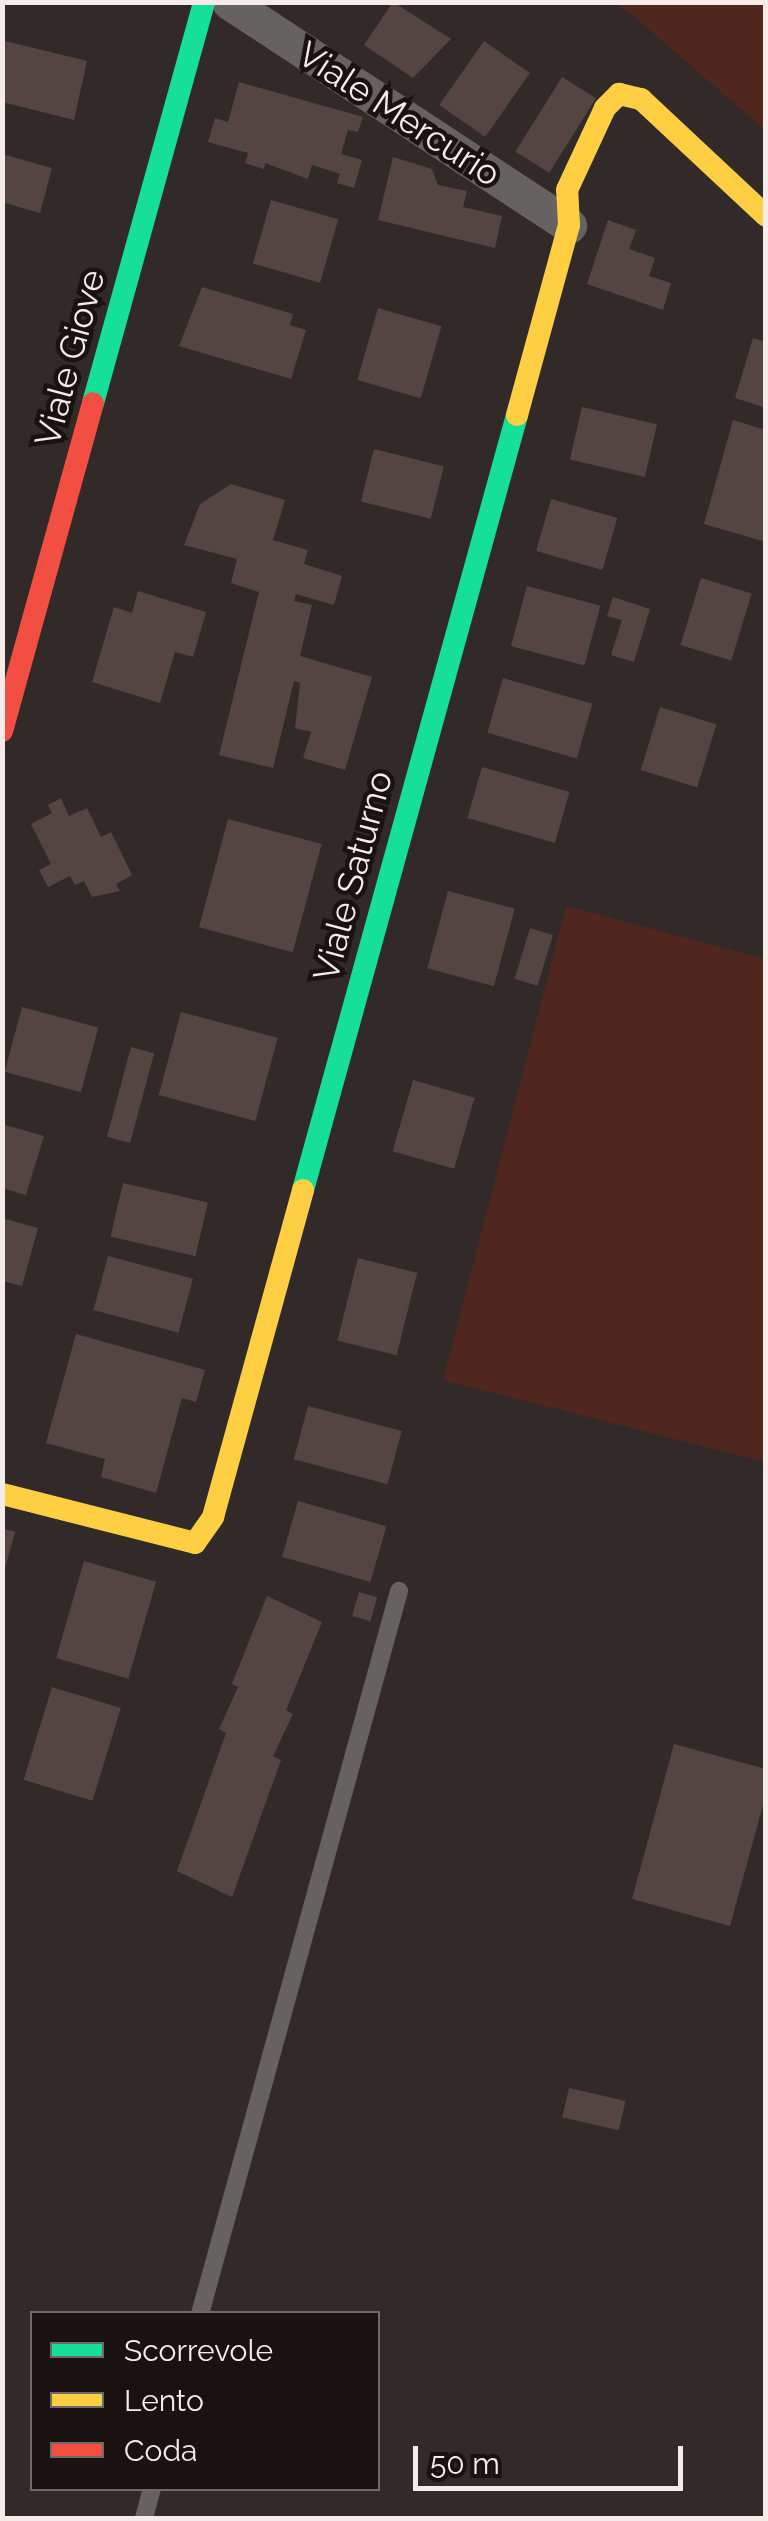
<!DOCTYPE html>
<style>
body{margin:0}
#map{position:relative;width:768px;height:2521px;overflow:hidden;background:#322a28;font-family:Raleway,sans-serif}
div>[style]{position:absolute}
.green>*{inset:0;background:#50271e}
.building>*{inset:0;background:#544542;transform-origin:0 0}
.lane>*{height:18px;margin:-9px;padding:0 9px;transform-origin:9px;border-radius:9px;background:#666261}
.street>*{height:35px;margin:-17.5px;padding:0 17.5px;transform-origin:17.5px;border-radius:17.5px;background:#666261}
.fast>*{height:22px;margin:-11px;padding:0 11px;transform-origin:11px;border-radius:11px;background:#16e098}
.slow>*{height:22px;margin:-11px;padding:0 11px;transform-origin:11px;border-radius:11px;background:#ffcf43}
.jam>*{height:22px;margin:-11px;padding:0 11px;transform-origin:11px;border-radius:11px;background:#f24e42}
span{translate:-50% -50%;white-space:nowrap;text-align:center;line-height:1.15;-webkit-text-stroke:9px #191211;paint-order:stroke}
.street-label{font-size:35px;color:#f5ebe8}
.frame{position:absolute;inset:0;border:5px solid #f5ebe8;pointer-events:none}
.legend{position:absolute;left:30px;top:2311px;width:350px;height:180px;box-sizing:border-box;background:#191211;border:2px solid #716967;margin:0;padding:12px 18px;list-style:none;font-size:30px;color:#f5ebe8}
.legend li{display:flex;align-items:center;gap:20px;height:50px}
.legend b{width:50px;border:2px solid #716967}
.scale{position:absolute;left:413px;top:2446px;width:270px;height:45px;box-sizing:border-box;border:5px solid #f5ebe8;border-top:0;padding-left:12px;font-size:30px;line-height:35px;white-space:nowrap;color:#f5ebe8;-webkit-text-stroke:8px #191211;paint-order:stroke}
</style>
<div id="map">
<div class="green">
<div style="clip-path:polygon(615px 3px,765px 3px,763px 128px,629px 12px)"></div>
<div style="clip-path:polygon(566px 906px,765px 959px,765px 1462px,443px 1380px)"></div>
</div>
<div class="building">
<div style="clip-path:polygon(393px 2px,451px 39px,413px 78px,364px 45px)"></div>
<div style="clip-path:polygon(5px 41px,87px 61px,74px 120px,2px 102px)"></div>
<div style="left:484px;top:41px;width:56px;height:78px;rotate:35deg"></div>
<div style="left:562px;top:77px;width:40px;height:88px;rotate:32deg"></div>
<div style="clip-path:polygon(239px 82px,363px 117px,358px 132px,348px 130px,341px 154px,362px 160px,354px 188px,337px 183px,340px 174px,312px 165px,308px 179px,265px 163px,264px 169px,245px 163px,248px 153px,208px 142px,215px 118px,228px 122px)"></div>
<div style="clip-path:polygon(2px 154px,52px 168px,40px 213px,2px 202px)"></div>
<div style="clip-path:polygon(393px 157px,432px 169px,438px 185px,467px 191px,463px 207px,502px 216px,495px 248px,378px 220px)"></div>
<div style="left:271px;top:200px;width:70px;height:66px;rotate:16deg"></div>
<div style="clip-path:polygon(608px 220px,636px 230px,629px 249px,655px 258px,649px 276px,671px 283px,663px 310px,587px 284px)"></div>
<div style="clip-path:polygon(202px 287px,293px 314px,290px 325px,306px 330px,291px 379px,179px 346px)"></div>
<div style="left:378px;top:308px;width:66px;height:75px;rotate:16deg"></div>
<div style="clip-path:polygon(753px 338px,766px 342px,766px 408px,735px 398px)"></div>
<div style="left:582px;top:407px;width:77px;height:54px;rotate:13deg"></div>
<div style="clip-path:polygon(733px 420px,766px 430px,766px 542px,704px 524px)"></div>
<div style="left:374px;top:449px;width:72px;height:54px;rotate:14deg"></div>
<div style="clip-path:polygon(231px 484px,285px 500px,273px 540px,308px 550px,304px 564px,342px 576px,334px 605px,296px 594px,294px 601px,312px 605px,300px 656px,372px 677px,345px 770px,303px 758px,311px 732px,295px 728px,300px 683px,294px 681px,273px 768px,219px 755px,259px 592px,231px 583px,237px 559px,184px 545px,200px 504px)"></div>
<div style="left:551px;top:499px;width:69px;height:54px;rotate:16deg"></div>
<div style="left:701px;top:578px;width:53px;height:70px;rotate:17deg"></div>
<div style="left:527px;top:586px;width:76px;height:62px;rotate:15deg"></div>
<div style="clip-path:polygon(138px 591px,206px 612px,193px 657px,175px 652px,160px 703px,92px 682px,114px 607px,132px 613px)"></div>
<div style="clip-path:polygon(613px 597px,650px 609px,634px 662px,611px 655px,622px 620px,607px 616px)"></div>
<div style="left:503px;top:678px;width:93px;height:57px;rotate:16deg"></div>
<div style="left:660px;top:707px;width:59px;height:66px;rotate:17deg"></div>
<div style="left:482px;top:767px;width:91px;height:53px;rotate:16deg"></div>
<div style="clip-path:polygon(61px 798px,69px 816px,87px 808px,101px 837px,111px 832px,132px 875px,116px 884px,120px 891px,92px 897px,84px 881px,75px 885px,70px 876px,48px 887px,39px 870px,51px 864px,31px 824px,52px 813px,48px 805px)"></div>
<div style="left:228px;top:819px;width:97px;height:112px;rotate:15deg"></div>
<div style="left:448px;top:891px;width:69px;height:80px;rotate:15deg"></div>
<div style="left:530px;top:928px;width:24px;height:53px;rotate:17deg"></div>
<div style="left:22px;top:1007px;width:79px;height:67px;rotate:15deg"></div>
<div style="left:181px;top:1012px;width:100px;height:86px;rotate:15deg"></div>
<div style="left:131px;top:1047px;width:24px;height:93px;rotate:15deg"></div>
<div style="left:413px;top:1080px;width:64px;height:74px;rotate:16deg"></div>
<div style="clip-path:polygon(2px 1124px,44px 1136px,26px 1195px,2px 1188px)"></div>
<div style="left:123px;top:1183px;width:87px;height:55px;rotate:13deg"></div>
<div style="clip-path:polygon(2px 1218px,38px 1228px,22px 1286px,2px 1281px)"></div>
<div style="left:108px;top:1256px;width:88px;height:56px;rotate:15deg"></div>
<div style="left:358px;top:1258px;width:61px;height:85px;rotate:14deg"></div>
<div style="clip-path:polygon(76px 1334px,205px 1370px,196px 1402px,182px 1398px,156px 1493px,101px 1477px,105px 1459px,46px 1443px)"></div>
<div style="left:308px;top:1406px;width:97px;height:55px;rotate:15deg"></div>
<div style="left:298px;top:1501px;width:92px;height:58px;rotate:16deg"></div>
<div style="clip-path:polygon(2px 1528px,15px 1532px,4px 1572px,2px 1572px)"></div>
<div style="left:84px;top:1561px;width:75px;height:101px;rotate:16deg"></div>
<div style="left:359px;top:1592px;width:19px;height:25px;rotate:16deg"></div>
<div style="clip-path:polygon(267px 1596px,322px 1622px,286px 1710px,293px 1714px,273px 1756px,281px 1760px,232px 1897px,177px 1871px,226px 1733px,219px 1729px,238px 1687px,232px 1684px)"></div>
<div style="left:52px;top:1687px;width:72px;height:97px;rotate:17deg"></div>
<div style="clip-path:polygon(674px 1744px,766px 1769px,766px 1794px,730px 1926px,632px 1899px)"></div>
<div style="left:569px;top:2088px;width:58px;height:30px;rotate:13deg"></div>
</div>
<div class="lane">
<div style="left:200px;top:2314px;width:750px;rotate:-74.61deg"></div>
<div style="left:144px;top:2518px;width:31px;rotate:-75deg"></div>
</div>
<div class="street">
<div style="left:229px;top:2px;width:407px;rotate:33.3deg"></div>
</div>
<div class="fast">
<div style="left:93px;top:403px;width:416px;rotate:-74.5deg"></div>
<div style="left:303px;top:1190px;width:804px;rotate:-74.56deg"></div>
</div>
<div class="slow">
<div style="left:517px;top:415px;width:197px;rotate:-74.7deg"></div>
<div style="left:569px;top:225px;width:35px;rotate:-93deg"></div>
<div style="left:567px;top:190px;width:90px;rotate:-65.1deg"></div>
<div style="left:605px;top:108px;width:20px;rotate:-45deg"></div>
<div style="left:619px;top:94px;width:23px;rotate:13deg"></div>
<div style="left:641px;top:99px;width:171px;rotate:43.1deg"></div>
<div style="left:2px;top:1494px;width:199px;rotate:14.2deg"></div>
<div style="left:195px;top:1543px;width:32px;rotate:-55deg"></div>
<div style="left:213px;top:1517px;width:339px;rotate:-74.6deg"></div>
</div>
<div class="jam">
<div style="left:2px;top:731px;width:340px;rotate:-74.5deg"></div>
</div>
<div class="street-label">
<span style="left:399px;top:114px;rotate:33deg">Viale Mercurio</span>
<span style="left:70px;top:358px;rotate:-75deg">Viale Giove</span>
<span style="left:353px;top:876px;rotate:-75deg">Viale Saturno</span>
</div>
<div class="frame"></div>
<ul class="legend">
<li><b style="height:12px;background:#16e098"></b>Scorrevole</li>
<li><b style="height:12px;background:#ffcf43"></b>Lento</li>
<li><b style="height:12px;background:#f24e42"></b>Coda</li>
</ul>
<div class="scale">50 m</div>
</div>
